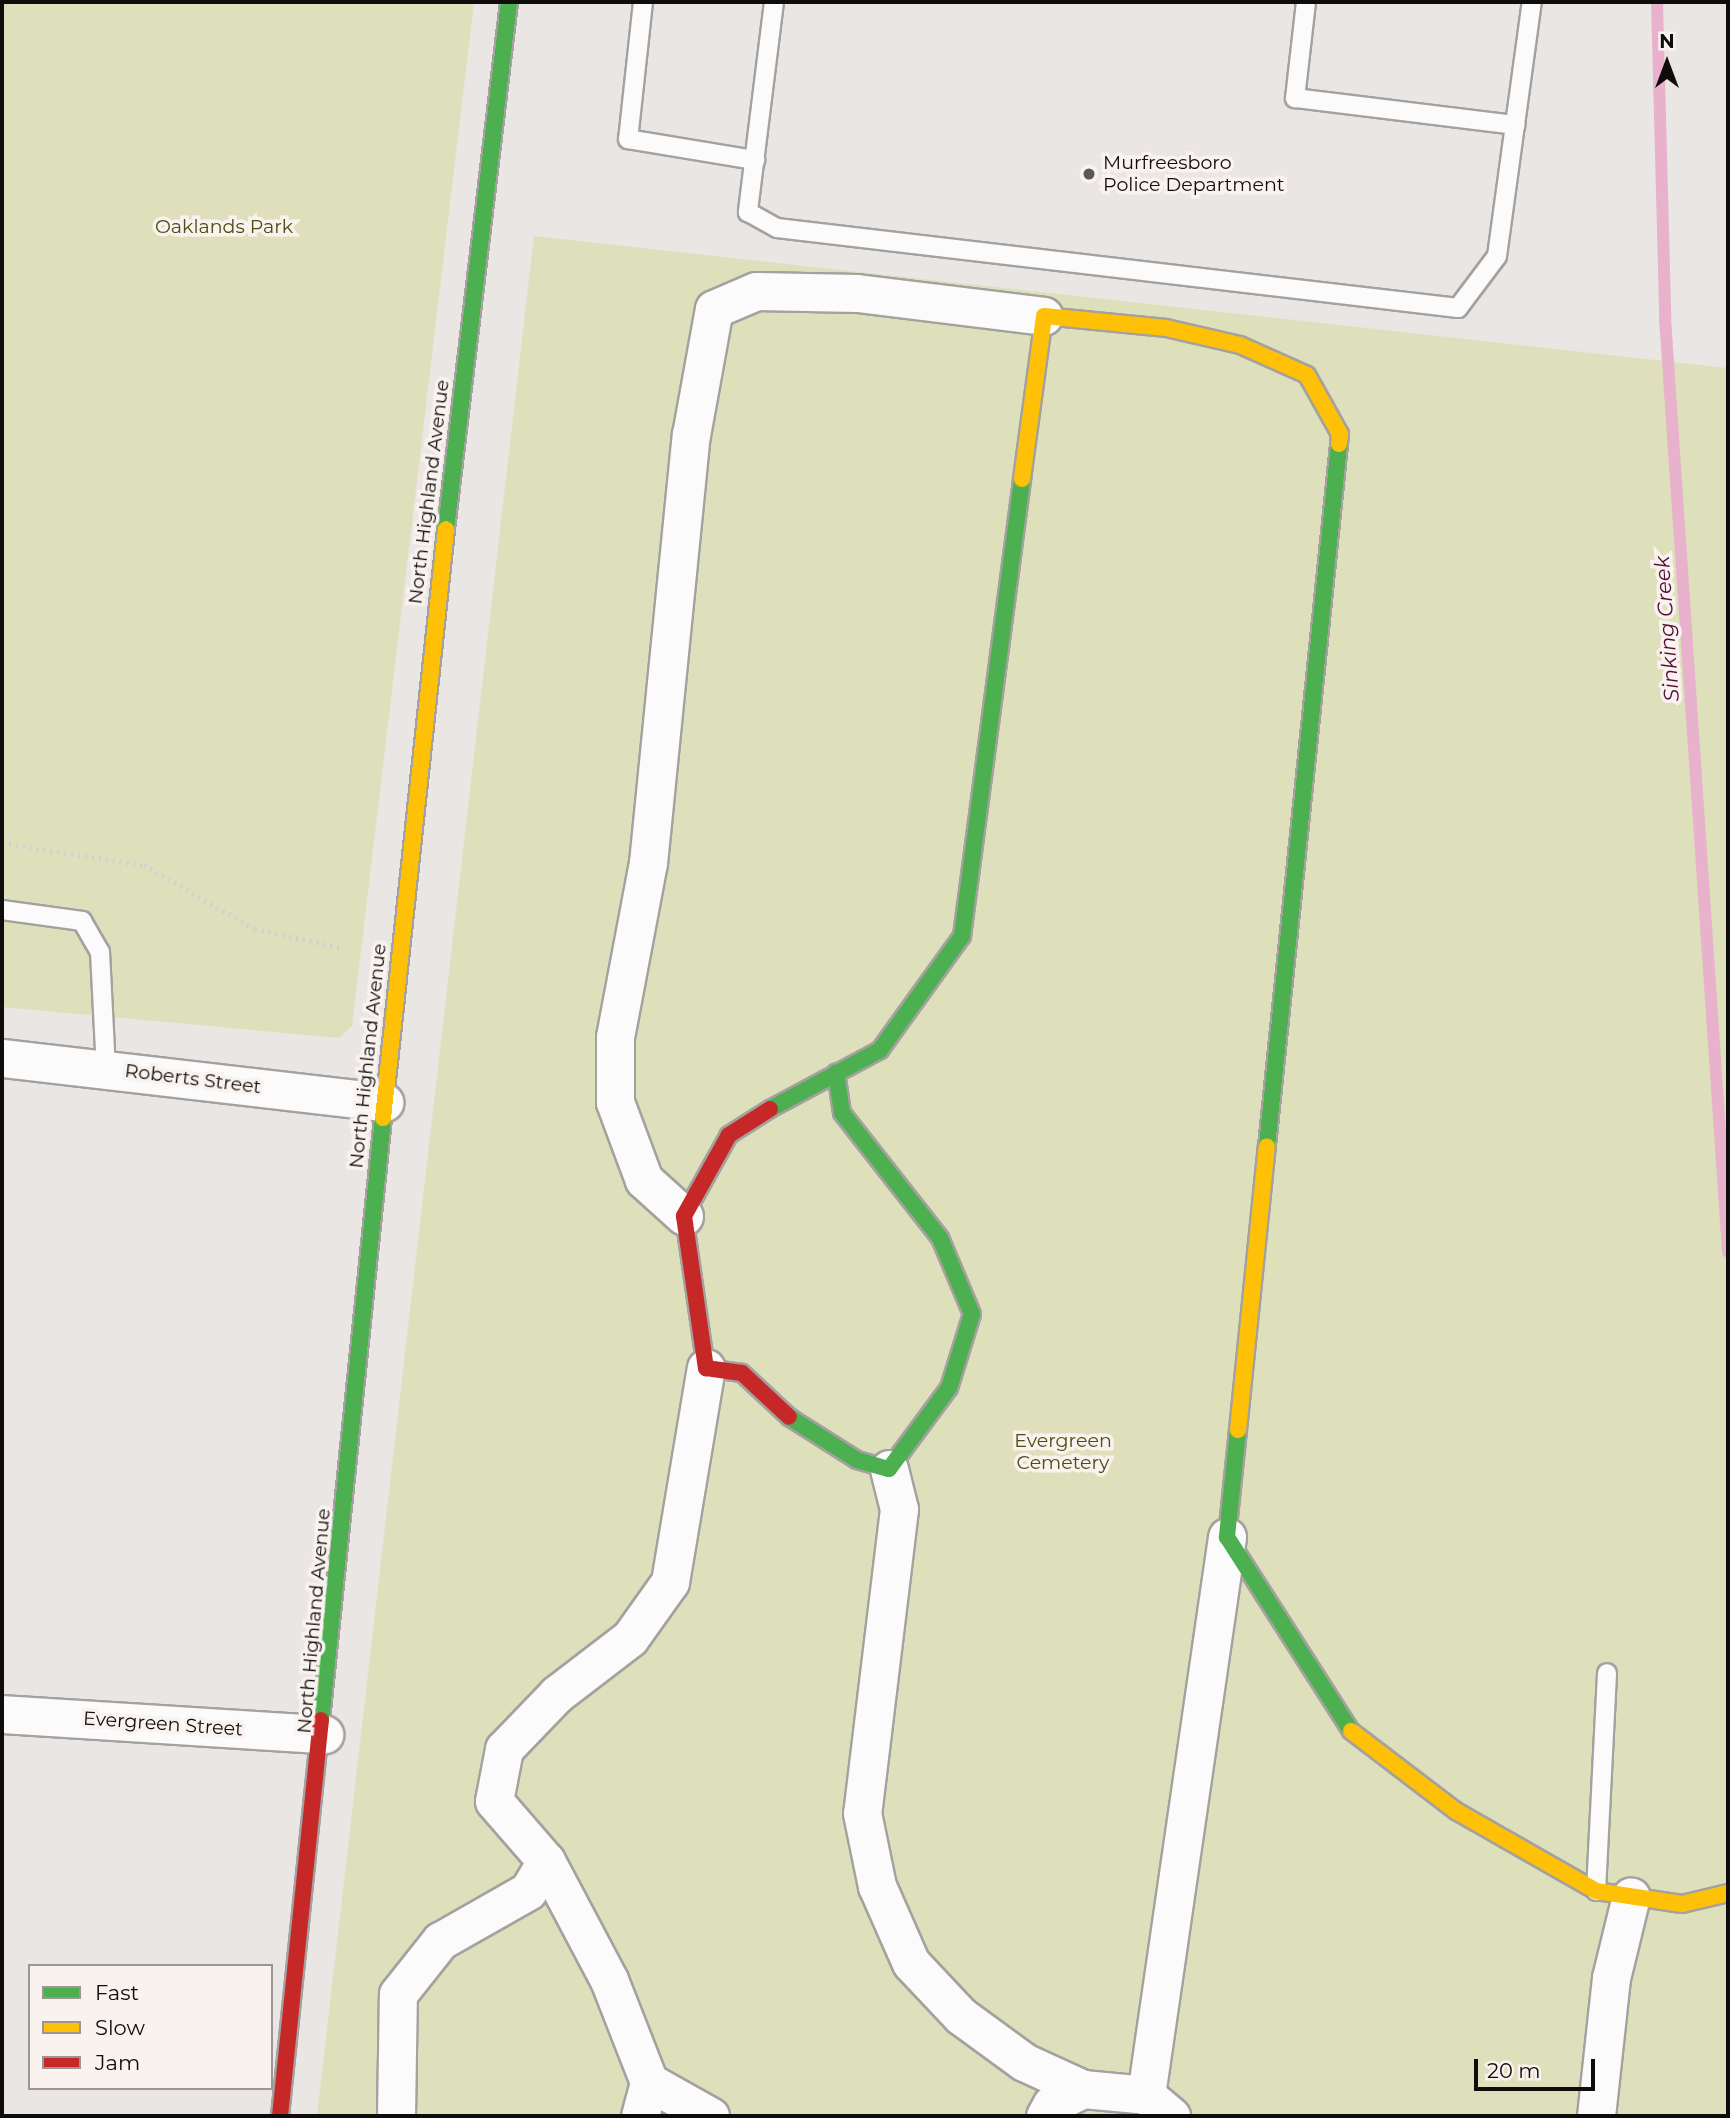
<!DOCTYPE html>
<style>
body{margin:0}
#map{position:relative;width:1730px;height:2118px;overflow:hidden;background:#e9e6e3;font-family:Montserrat,sans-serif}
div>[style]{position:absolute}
.green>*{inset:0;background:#dee0bc}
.stream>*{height:12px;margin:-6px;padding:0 6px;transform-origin:6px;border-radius:6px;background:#e8b2cd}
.path>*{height:4.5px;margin-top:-2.25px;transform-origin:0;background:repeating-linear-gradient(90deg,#d2d1d0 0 2px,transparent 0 7px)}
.roads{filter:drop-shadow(2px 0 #a4a19f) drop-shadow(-2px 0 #a4a19f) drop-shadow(0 2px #a4a19f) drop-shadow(0 -2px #a4a19f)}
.lane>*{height:18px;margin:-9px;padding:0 9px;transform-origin:9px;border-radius:9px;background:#fcfbfb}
.street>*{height:37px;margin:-18.5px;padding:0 18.5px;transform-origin:18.5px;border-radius:18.5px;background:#fcfbfb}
.fast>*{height:16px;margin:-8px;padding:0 8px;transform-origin:8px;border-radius:8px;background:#4caf50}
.slow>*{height:16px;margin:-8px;padding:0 8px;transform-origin:8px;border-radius:8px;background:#ffc107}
.jam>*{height:16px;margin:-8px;padding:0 8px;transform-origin:8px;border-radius:8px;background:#c62828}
.dots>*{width:19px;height:19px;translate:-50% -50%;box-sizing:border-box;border:4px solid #f9f2ee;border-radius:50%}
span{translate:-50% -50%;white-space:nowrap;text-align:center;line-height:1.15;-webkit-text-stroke:7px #f9f2ee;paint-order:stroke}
.poi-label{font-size:19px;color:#0f0d0c}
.left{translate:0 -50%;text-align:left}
.park-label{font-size:19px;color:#4b4e12}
.street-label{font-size:19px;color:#0f0d0c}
.water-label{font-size:21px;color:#520f39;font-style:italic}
.frame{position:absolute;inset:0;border:4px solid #0f0d0c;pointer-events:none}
.legend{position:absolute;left:28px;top:1964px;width:245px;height:126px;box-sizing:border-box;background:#f9f2ee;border:2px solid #9b9694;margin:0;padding:9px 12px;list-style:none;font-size:21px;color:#0f0d0c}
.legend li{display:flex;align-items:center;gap:14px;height:35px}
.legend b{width:35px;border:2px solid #9b9694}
.north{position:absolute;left:1632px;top:28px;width:70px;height:70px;-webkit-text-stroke:5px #f9f2ee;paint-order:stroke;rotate:0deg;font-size:19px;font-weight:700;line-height:28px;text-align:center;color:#0f0d0c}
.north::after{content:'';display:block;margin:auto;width:24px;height:32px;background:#0f0d0c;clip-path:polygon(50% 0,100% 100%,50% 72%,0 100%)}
.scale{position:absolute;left:1474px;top:2059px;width:121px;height:32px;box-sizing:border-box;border:4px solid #0f0d0c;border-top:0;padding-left:9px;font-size:21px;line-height:24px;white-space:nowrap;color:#0f0d0c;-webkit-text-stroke:5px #f9f2ee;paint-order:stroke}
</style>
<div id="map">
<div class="green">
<div style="clip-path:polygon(2px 2px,474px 2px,352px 1026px,339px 1038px,2px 1007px)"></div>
<div style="clip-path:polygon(534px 236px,1728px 368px,1728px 2116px,317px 2116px)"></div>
</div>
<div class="stream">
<div style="left:1657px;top:2px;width:316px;rotate:88.5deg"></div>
<div style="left:1665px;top:318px;width:936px;rotate:86.14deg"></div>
</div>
<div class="path">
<div style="left:2px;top:843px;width:144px;rotate:8.8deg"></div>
<div style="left:144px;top:865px;width:128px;rotate:30deg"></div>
<div style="left:255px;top:929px;width:90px;rotate:12.2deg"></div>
</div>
<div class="roads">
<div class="lane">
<div style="left:643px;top:2px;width:138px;rotate:96.2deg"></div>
<div style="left:628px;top:139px;width:129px;rotate:9.4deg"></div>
<div style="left:774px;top:2px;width:212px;rotate:97.1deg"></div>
<div style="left:748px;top:212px;width:33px;rotate:29deg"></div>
<div style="left:777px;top:228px;width:686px;rotate:6.7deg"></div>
<div style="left:1458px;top:308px;width:65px;rotate:-53.1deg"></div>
<div style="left:1497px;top:256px;width:256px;rotate:-82.2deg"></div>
<div style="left:1306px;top:2px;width:97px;rotate:96.5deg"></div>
<div style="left:1295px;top:98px;width:222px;rotate:7deg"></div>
<div style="left:2px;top:910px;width:81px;rotate:7.8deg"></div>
<div style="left:82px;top:921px;width:36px;rotate:60deg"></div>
<div style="left:100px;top:952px;width:117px;rotate:87.1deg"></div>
<div style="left:1596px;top:1891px;width:218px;rotate:-87.1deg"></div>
</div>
<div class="street">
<div style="left:2px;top:1058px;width:385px;rotate:6.6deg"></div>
<div style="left:684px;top:1216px;width:54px;rotate:-138deg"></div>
<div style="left:644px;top:1180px;width:83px;rotate:-110.4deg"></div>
<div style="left:615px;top:1102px;width:65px;rotate:-90deg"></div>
<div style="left:615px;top:1037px;width:177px;rotate:-79.3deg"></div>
<div style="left:648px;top:863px;width:430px;rotate:-84.3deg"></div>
<div style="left:691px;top:435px;width:128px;rotate:-79.7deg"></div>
<div style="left:714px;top:309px;width:46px;rotate:-23.2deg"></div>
<div style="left:756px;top:291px;width:101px;rotate:1.1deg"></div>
<div style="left:857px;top:293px;width:188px;rotate:7deg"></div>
<div style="left:889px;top:1469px;width:41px;rotate:76deg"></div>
<div style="left:899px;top:1509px;width:306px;rotate:96.9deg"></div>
<div style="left:862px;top:1813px;width:75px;rotate:78.4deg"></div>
<div style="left:877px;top:1886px;width:84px;rotate:66.2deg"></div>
<div style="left:911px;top:1963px;width:73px;rotate:46.7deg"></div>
<div style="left:961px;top:2016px;width:78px;rotate:36.1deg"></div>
<div style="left:1024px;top:2062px;width:65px;rotate:24.6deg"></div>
<div style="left:1083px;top:2089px;width:63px;rotate:5.4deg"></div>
<div style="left:1146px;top:2095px;width:564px;rotate:-81.74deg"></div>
<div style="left:2px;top:1714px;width:323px;rotate:3.6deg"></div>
<div style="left:649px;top:2082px;width:70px;rotate:29.1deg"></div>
<div style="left:1146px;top:2095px;width:33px;rotate:40deg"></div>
<div style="left:396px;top:2116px;width:122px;rotate:-89.1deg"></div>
<div style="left:398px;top:1994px;width:68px;rotate:-51.6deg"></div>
<div style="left:440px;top:1941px;width:101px;rotate:-29.6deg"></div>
<div style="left:528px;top:1891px;width:35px;rotate:-59deg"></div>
<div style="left:640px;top:2116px;width:35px;rotate:-75deg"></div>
<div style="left:649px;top:2082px;width:110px;rotate:-111.4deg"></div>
<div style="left:609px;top:1980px;width:135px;rotate:-117.9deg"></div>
<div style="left:546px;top:1861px;width:79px;rotate:-130.9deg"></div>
<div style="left:494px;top:1801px;width:53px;rotate:-79.1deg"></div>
<div style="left:504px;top:1749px;width:76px;rotate:-46.1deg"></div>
<div style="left:557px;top:1694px;width:92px;rotate:-37.5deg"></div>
<div style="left:630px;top:1638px;width:69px;rotate:-54.5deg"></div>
<div style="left:670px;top:1582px;width:217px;rotate:-80.5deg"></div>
<div style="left:1045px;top:2116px;width:13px;rotate:-61deg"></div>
<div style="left:1051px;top:2105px;width:36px;rotate:-27deg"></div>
<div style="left:1596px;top:2116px;width:139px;rotate:-83.8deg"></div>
<div style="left:1611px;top:1978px;width:84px;rotate:-76.3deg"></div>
</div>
<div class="fast">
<div style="left:446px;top:529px;width:531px;rotate:-83.18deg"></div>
<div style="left:770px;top:1109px;width:125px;rotate:-28.2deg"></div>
<div style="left:880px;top:1050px;width:140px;rotate:-54.3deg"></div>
<div style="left:962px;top:936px;width:461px;rotate:-82.5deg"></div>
<div style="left:1267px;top:1146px;width:706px;rotate:-84.14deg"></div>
<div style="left:789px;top:1417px;width:80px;rotate:32.3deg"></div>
<div style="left:857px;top:1460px;width:33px;rotate:16deg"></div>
<div style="left:889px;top:1469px;width:101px;rotate:-53.5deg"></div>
<div style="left:949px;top:1388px;width:77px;rotate:-72.7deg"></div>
<div style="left:972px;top:1314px;width:82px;rotate:-112.8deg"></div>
<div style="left:940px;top:1238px;width:159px;rotate:-128.1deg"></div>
<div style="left:842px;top:1113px;width:41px;rotate:-98.3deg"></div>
<div style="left:1238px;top:1430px;width:108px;rotate:95.9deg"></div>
<div style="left:1227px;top:1537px;width:230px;rotate:57.4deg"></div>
<div style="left:321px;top:1720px;width:605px;rotate:-84.12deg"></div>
</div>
<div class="slow">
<div style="left:1022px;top:479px;width:164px;rotate:-82.3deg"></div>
<div style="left:1044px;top:316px;width:123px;rotate:5.6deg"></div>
<div style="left:1166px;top:328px;width:76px;rotate:12.9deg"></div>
<div style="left:1240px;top:345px;width:73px;rotate:24.1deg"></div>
<div style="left:1307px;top:375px;width:68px;rotate:60.8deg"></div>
<div style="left:1340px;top:434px;width:10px;rotate:96deg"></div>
<div style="left:383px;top:1118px;width:592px;rotate:-83.89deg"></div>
<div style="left:1238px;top:1430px;width:285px;rotate:-84.2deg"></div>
<div style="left:1351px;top:1731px;width:132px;rotate:37.3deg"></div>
<div style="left:1456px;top:1811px;width:161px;rotate:29.7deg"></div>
<div style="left:1596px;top:1891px;width:87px;rotate:8.6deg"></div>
<div style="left:1682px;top:1904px;width:47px;rotate:-13.4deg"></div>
</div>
<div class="jam">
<div style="left:770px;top:1109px;width:49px;rotate:147.6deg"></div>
<div style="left:729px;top:1135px;width:93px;rotate:119.1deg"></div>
<div style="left:684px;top:1216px;width:154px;rotate:81.8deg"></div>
<div style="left:706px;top:1368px;width:36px;rotate:8deg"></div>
<div style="left:742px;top:1373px;width:64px;rotate:43.1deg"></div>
<div style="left:280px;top:2116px;width:398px;rotate:-84.1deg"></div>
</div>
</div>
<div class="dots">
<div style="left:1089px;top:174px;background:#5b5957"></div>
</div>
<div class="poi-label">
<span class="left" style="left:1103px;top:174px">Murfreesboro<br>Police Department</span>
</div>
<div class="park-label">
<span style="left:224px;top:227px">Oaklands Park</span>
<span style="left:1063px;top:1452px">Evergreen<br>Cemetery</span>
</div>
<div class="street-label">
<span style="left:429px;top:492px;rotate:-83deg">North Highland Avenue</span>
<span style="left:368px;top:1056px;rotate:-84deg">North Highland Avenue</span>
<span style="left:193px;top:1079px;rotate:7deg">Roberts Street</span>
<span style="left:314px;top:1621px;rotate:-85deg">North Highland Avenue</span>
<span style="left:163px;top:1724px;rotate:4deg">Evergreen Street</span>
</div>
<div class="water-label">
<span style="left:1667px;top:629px;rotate:-94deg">Sinking Creek</span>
</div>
<div class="frame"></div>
<ul class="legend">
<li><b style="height:9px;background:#4caf50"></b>Fast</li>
<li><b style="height:9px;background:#ffc107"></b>Slow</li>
<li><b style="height:9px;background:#c62828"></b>Jam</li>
</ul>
<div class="north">N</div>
<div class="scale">20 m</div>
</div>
